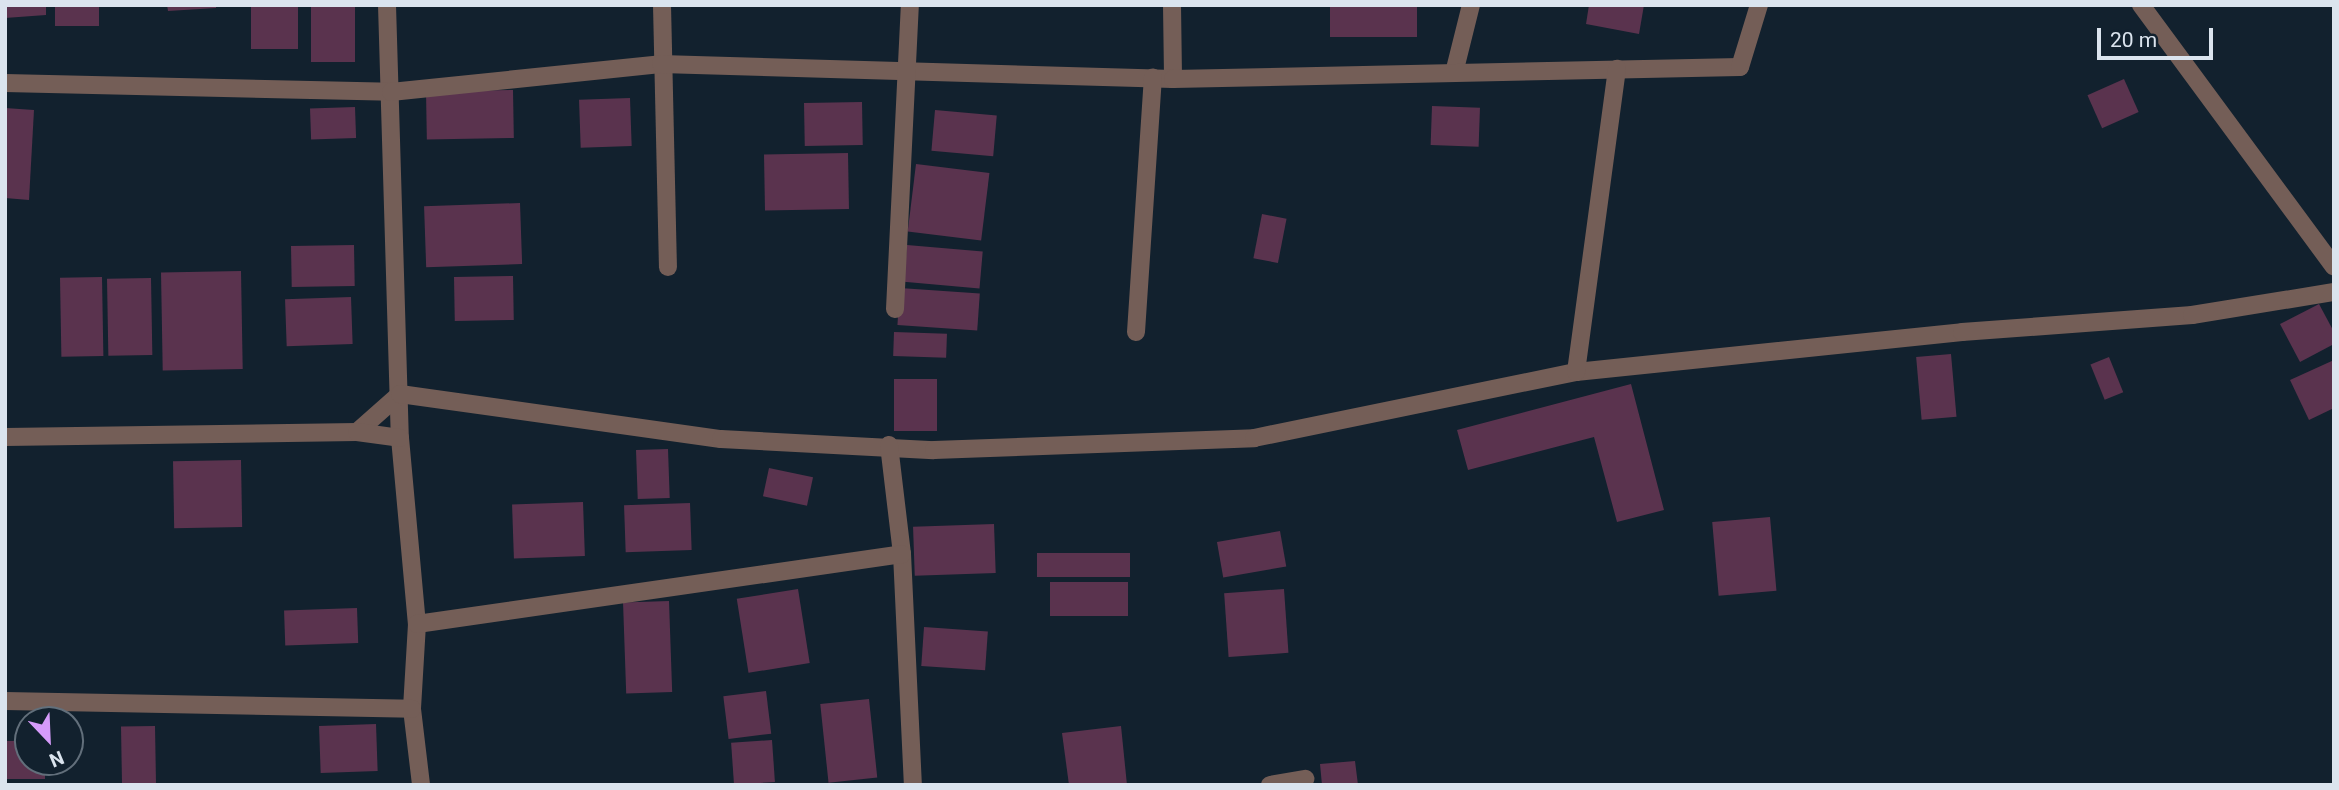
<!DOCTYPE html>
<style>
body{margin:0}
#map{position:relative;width:2339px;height:790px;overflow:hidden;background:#12212e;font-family:Roboto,sans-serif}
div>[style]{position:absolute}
.building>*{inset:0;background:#5a334e;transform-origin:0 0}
.street>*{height:18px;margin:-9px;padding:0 9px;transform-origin:9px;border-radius:9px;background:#745e57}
span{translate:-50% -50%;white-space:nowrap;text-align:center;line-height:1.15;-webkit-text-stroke:5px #12212e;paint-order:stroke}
.frame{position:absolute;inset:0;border:7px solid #dbe4ee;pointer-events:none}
.north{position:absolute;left:14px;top:706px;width:70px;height:70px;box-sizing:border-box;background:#12212e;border:2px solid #626f7b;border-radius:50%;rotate:157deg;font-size:19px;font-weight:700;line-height:28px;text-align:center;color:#dbe4ee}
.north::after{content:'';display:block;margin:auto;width:24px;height:32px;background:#d69bfa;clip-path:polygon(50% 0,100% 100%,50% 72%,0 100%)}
.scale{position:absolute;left:2097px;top:28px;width:116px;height:32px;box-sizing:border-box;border:4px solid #dbe4ee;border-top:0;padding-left:9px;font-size:21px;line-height:24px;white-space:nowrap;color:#dbe4ee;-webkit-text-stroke:5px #12212e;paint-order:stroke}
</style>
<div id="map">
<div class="building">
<div style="clip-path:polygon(5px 5px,46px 5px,46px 15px,5px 18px)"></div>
<div style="left:55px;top:5px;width:44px;height:21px"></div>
<div style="clip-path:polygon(167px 5px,216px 5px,216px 8px,168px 11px)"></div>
<div style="left:251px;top:5px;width:47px;height:44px"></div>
<div style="left:311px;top:5px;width:44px;height:57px"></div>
<div style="left:1330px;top:5px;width:87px;height:32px"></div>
<div style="clip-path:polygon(1589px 5px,1644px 5px,1639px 34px,1586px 24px)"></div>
<div style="left:2124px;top:79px;width:36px;height:40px;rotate:66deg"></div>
<div style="left:513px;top:90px;width:48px;height:87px;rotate:89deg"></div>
<div style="left:630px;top:98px;width:48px;height:51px;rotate:88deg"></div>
<div style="left:862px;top:102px;width:43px;height:58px;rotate:89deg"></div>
<div style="left:1432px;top:106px;width:48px;height:39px;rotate:2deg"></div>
<div style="left:355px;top:107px;width:31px;height:45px;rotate:88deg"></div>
<div style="clip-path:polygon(5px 108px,34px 110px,29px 200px,5px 198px)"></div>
<div style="left:935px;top:110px;width:62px;height:41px;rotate:5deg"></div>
<div style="left:848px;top:153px;width:56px;height:84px;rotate:89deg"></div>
<div style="left:916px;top:164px;width:74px;height:68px;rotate:7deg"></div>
<div style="left:520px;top:203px;width:61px;height:96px;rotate:88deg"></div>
<div style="left:1262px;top:214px;width:25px;height:45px;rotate:11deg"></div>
<div style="left:354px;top:245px;width:41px;height:63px;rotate:89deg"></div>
<div style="left:907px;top:245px;width:76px;height:37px;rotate:5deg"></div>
<div style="left:241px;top:271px;width:98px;height:80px;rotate:89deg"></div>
<div style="left:513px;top:276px;width:44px;height:59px;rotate:89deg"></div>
<div style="left:102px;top:277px;width:79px;height:42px;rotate:89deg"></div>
<div style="left:151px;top:278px;width:77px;height:44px;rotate:89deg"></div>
<div style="left:900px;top:288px;width:80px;height:37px;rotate:4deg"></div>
<div style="left:351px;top:297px;width:47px;height:66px;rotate:88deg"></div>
<div style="clip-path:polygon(2319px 304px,2334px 332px,2334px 344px,2300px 362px,2280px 324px)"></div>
<div style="left:894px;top:332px;width:53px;height:24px;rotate:2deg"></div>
<div style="left:1951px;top:354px;width:63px;height:35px;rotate:85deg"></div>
<div style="left:2109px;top:357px;width:38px;height:20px;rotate:68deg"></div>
<div style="clip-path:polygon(2334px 360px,2334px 408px,2309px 420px,2290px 380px)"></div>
<div style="left:894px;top:379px;width:43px;height:52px"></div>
<div style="clip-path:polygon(1631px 384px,1664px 510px,1617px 522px,1594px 437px,1468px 470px,1457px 430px)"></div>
<div style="left:668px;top:449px;width:49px;height:32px;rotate:88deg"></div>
<div style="left:241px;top:460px;width:67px;height:68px;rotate:89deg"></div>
<div style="left:769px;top:468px;width:45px;height:29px;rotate:12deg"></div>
<div style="left:583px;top:502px;width:54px;height:71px;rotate:88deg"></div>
<div style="left:690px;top:503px;width:47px;height:66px;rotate:88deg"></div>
<div style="left:1770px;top:517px;width:74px;height:58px;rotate:85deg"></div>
<div style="left:994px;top:524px;width:49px;height:81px;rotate:88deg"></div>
<div style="left:1280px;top:531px;width:36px;height:64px;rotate:80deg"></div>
<div style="left:1130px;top:553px;width:24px;height:93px;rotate:90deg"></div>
<div style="left:1128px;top:582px;width:34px;height:78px;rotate:90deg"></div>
<div style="left:798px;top:589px;width:75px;height:62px;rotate:81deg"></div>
<div style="left:1284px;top:589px;width:64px;height:60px;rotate:86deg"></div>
<div style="left:669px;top:601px;width:91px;height:46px;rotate:88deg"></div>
<div style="left:357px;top:608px;width:35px;height:73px;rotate:88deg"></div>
<div style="left:924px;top:627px;width:64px;height:39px;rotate:4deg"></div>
<div style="left:766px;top:691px;width:43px;height:43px;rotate:83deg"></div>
<div style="left:869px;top:699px;width:79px;height:49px;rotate:84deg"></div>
<div style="left:376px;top:724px;width:47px;height:57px;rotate:88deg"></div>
<div style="left:155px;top:726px;width:57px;height:34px;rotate:89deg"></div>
<div style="clip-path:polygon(1121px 726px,1127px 785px,1069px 785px,1062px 733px)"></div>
<div style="left:772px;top:740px;width:42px;height:41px;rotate:86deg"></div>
<div style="clip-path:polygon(5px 741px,28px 741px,28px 762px,45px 762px,45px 779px,5px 779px)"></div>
<div style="clip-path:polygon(1355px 761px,1358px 785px,1322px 785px,1320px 764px)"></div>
</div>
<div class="street">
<div style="left:387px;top:5px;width:433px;rotate:88.3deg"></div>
<div style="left:400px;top:438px;width:187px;rotate:84.8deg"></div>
<div style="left:417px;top:624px;width:85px;rotate:93.4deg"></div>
<div style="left:412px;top:709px;width:77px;rotate:83.2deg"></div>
<div style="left:662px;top:5px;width:262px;rotate:88.7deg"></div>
<div style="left:1172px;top:5px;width:74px;rotate:89.2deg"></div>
<div style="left:2141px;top:5px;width:325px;rotate:53.6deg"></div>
<div style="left:1454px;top:73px;width:70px;rotate:-76deg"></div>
<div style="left:5px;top:83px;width:386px;rotate:1.3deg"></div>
<div style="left:391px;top:92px;width:271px;rotate:-5.9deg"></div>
<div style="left:661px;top:64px;width:512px;rotate:1.68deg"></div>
<div style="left:1173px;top:79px;width:567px;rotate:-1.21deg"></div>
<div style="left:1740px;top:67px;width:65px;rotate:-73deg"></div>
<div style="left:895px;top:309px;width:304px;rotate:-87.2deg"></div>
<div style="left:1136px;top:332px;width:255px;rotate:-86.2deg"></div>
<div style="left:1576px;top:372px;width:388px;rotate:-5.9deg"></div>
<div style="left:1962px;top:332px;width:231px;rotate:-4.2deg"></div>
<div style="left:2192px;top:315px;width:144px;rotate:-9.2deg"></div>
<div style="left:357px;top:432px;width:57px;rotate:-41.5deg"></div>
<div style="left:400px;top:394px;width:324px;rotate:8deg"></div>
<div style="left:721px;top:439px;width:213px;rotate:3deg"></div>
<div style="left:934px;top:450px;width:320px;rotate:-2.1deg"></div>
<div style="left:1254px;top:438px;width:329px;rotate:-11.6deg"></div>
<div style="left:1576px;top:372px;width:306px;rotate:-82.3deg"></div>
<div style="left:5px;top:437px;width:352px;rotate:-0.8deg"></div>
<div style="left:357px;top:432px;width:43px;rotate:7.9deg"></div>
<div style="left:889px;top:445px;width:110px;rotate:83.2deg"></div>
<div style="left:902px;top:554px;width:231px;rotate:87.3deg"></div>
<div style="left:417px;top:624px;width:490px;rotate:-8.2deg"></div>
<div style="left:5px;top:701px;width:407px;rotate:1.1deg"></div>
<div style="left:1270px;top:785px;width:36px;rotate:-10deg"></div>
</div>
<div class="frame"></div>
<div class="north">N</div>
<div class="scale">20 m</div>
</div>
